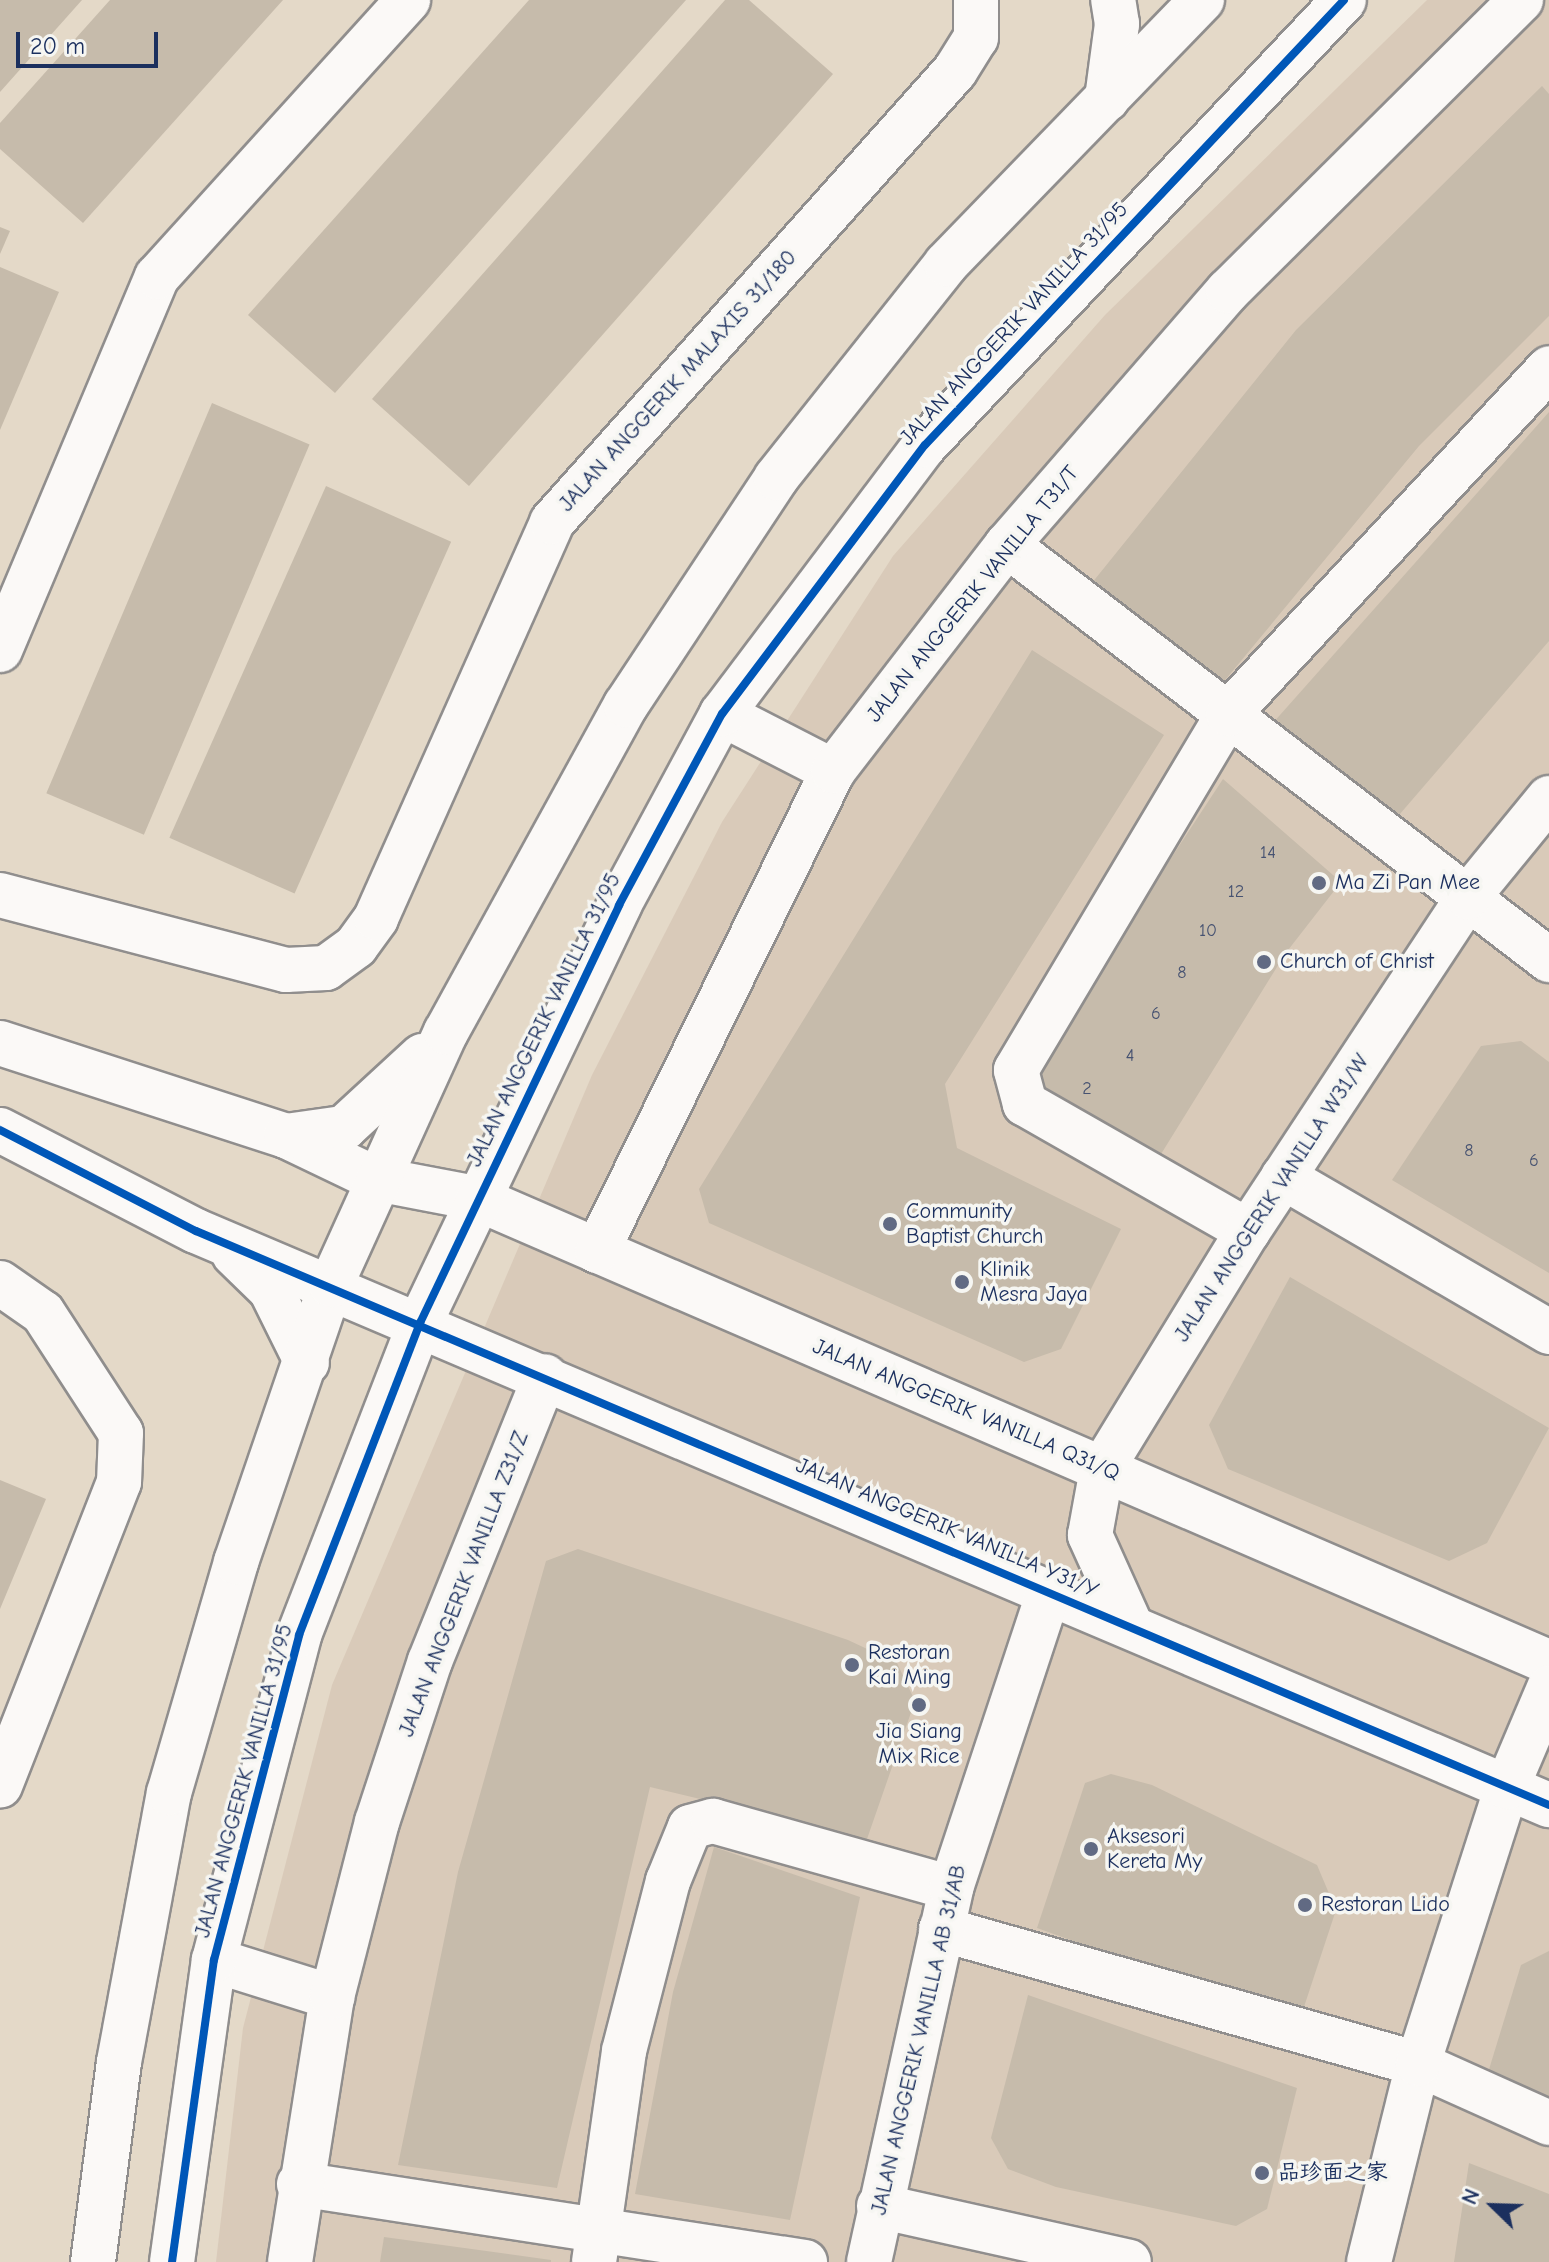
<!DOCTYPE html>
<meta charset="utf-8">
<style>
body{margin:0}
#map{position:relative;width:1549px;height:2262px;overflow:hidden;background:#e4d9c8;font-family:"Comic Neue","LXGW WenKai TC",sans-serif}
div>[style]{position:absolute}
.built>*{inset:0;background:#d9cab9}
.building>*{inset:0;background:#c6bbab;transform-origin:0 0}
.roads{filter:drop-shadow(2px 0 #908e8d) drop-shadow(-2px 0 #908e8d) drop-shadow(0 2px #908e8d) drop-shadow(0 -2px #908e8d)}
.minor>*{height:44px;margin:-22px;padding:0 22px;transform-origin:22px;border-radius:22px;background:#fbf9f7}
.cycleway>*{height:8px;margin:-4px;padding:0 4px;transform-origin:4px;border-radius:4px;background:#0057b8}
.dots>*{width:22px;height:22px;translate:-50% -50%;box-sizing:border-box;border:4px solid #f6f6f2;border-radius:50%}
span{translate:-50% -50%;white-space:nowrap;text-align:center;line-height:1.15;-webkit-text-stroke:7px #f6f6f2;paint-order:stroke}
.number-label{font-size:18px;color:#465271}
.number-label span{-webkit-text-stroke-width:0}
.street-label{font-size:22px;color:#1b2f5e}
.poi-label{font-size:22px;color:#1b2f5e}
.left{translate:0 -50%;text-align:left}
.north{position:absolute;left:1453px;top:2166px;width:80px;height:80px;-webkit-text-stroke:6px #f6f6f2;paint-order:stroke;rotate:293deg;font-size:22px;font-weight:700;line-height:32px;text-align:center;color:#1b2f5e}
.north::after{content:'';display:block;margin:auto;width:28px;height:36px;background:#1b2f5e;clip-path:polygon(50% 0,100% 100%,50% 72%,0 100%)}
.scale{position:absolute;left:16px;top:32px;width:142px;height:36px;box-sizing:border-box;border:4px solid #1b2f5e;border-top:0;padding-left:10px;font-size:24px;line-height:28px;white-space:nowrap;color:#1b2f5e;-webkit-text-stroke:6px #f6f6f2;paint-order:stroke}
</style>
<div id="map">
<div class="built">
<div style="clip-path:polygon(1427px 0,1549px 0,1549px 2262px,216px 2262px,243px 2028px,332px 1685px,592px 1075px,722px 822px,893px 556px,1105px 315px)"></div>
</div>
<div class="building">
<div style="clip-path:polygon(0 0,82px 0,0 92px)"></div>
<div style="clip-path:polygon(110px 0,283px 0,83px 223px,0 149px,0 123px)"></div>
<div style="clip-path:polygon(529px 0,686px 0,335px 393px,248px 315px)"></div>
<div style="clip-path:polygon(725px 0,749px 0,833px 74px,469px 486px,372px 399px)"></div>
<div style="clip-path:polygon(1542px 86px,1549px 94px,1549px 316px,1419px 446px,1211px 697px,1079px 599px,1296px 330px)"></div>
<div style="clip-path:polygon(0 227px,10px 231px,0 254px)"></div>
<div style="clip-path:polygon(0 267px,59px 292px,0 430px)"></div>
<div style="left:212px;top:403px;width:106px;height:424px;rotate:23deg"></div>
<div style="clip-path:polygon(1549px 412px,1549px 641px,1387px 829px,1264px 733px)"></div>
<div style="left:326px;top:486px;width:137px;height:385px;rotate:24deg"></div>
<div style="clip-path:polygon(1032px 650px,1164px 735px,945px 1084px,957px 1148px,1121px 1229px,1061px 1349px,1024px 1362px,709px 1223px,699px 1189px)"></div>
<div style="clip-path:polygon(1223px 779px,1341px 882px,1285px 954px,1153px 1167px,1044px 1108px,1032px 1070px)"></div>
<div style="clip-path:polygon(1521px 1041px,1549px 1062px,1549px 1273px,1392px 1180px,1481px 1046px)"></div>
<div style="clip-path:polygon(1290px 1277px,1549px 1428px,1487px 1543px,1449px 1561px,1228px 1469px,1209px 1425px)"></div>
<div style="clip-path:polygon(0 1480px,46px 1499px,0 1609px)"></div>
<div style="clip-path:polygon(578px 1549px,848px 1640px,897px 1663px,915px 1701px,867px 1839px,650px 1787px,557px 2188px,398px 2165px,458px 1872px,546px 1561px)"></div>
<div style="clip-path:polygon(1111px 1774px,1152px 1785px,1317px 1865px,1336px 1910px,1299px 2022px,1037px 1928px,1085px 1783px)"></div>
<div style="clip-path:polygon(714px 1847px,860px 1897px,790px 2220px,635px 2194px,673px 1992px)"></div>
<div style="clip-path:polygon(1549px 1951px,1549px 2115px,1483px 2089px,1521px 1965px)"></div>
<div style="clip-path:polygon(1028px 1995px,1297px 2088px,1267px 2209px,1236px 2226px,1056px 2187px,1008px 2169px,991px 2138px)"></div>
<div style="clip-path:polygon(1469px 2163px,1549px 2194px,1549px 2262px,1454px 2262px)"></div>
<div style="clip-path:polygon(384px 2237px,551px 2260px,551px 2262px,380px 2262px)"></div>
</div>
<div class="roads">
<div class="minor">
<div style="left:1107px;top:99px;width:76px;rotate:-82.4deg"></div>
<div style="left:1117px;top:24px;width:24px;rotate:-99deg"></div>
<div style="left:1007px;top:545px;width:683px;rotate:37.44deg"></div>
<div style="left:0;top:650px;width:405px;rotate:-67.2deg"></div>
<div style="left:157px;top:277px;width:374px;rotate:-47.8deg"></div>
<div style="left:722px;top:714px;width:125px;rotate:27.2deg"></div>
<div style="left:0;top:895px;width:296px;rotate:14.7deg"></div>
<div style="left:286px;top:970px;width:40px;rotate:-2.9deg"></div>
<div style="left:326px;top:968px;width:37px;rotate:-36deg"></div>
<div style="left:356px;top:946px;width:34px;rotate:-54deg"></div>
<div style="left:376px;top:918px;width:433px;rotate:-66deg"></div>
<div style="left:552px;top:522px;width:605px;rotate:-48.22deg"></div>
<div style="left:955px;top:71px;width:39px;rotate:-58deg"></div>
<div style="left:976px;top:38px;width:38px;rotate:-90deg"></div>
<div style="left:0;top:1043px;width:301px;rotate:18deg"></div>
<div style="left:286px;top:1136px;width:100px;rotate:25.5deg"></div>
<div style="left:376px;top:1179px;width:102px;rotate:10.8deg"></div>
<div style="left:476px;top:1198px;width:1169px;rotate:23.39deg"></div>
<div style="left:0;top:1130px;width:220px;rotate:27.3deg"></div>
<div style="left:196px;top:1231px;width:1470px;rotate:22.99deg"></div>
<div style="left:286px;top:1136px;width:59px;rotate:-7.9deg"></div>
<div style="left:344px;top:1128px;width:106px;rotate:-42.7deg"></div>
<div style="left:1283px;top:1177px;width:308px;rotate:30.2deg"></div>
<div style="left:1248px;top:1231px;width:257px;rotate:-150.3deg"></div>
<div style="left:1025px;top:1104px;width:35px;rotate:-105deg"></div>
<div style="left:1016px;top:1070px;width:414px;rotate:-59.2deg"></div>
<div style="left:1228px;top:714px;width:472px;rotate:-47.1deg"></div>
<div style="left:597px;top:1251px;width:535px;rotate:-63.82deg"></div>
<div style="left:833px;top:771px;width:285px;rotate:-52.4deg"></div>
<div style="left:1007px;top:545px;width:337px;rotate:-49deg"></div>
<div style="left:1228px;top:291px;width:413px;rotate:-44.8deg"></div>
<div style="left:234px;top:1254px;width:52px;rotate:44.2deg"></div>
<div style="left:271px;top:1290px;width:81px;rotate:63.7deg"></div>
<div style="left:0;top:1283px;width:52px;rotate:34.9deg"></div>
<div style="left:43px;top:1313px;width:143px;rotate:57deg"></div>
<div style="left:121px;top:1433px;width:49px;rotate:92.3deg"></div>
<div style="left:119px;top:1482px;width:326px;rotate:111.4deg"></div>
<div style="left:1131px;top:1626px;width:100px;rotate:-114.3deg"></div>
<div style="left:1090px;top:1535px;width:67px;rotate:-79.7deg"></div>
<div style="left:1102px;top:1469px;width:279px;rotate:-58.5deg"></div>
<div style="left:1248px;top:1231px;width:400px;rotate:-56.6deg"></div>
<div style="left:1468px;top:897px;width:128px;rotate:-50.7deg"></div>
<div style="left:941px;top:1929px;width:496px;rotate:15.8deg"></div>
<div style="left:1418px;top:2064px;width:144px;rotate:24.2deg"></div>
<div style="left:214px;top:1960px;width:124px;rotate:17.4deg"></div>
<div style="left:299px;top:2184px;width:512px;rotate:8.76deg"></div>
<div style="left:879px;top:2206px;width:256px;rotate:12.6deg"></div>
<div style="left:93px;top:2262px;width:202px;rotate:-82.6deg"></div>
<div style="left:119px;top:2062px;width:274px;rotate:-79.5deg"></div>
<div style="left:169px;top:1793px;width:241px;rotate:-73.8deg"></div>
<div style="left:236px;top:1562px;width:293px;rotate:-71.1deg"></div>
<div style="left:331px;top:1285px;width:278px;rotate:-65.6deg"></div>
<div style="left:446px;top:1032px;width:373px;rotate:-61.2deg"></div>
<div style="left:626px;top:705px;width:272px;rotate:-56.5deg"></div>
<div style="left:776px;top:478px;width:273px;rotate:-51.5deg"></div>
<div style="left:946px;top:264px;width:368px;rotate:-45.9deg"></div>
<div style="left:172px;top:2262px;width:305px;rotate:-82.1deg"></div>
<div style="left:214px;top:1960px;width:336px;rotate:-75.3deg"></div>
<div style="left:299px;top:1635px;width:335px;rotate:-68.8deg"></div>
<div style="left:420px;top:1323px;width:463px;rotate:-64.5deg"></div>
<div style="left:619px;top:905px;width:217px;rotate:-61.7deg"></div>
<div style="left:722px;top:714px;width:337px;rotate:-53deg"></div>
<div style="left:925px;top:445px;width:611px;rotate:-46.72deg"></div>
<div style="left:290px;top:2262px;width:268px;rotate:-81deg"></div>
<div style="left:332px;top:1997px;width:181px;rotate:-75.6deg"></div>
<div style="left:377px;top:1822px;width:169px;rotate:-71.8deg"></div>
<div style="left:430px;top:1661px;width:307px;rotate:-68deg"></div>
<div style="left:594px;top:2262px;width:213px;rotate:-81.9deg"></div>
<div style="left:624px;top:2051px;width:176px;rotate:-75.5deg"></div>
<div style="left:668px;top:1881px;width:58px;rotate:-67.8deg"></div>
<div style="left:690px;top:1827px;width:24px;rotate:-15deg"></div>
<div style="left:713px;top:1821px;width:247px;rotate:15.7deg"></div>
<div style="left:869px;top:2262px;width:383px;rotate:-77.6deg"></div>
<div style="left:951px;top:1888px;width:312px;rotate:-71.7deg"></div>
<div style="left:1369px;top:2262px;width:204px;rotate:-76.1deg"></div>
<div style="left:1418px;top:2064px;width:291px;rotate:-72.2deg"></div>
<div style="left:1507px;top:1787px;width:108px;rotate:-67deg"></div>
</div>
</div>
<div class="cycleway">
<div style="left:0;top:1130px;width:220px;rotate:27.3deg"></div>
<div style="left:196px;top:1231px;width:1470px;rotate:22.99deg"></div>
<div style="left:172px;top:2262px;width:305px;rotate:-82.1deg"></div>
<div style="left:214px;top:1960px;width:336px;rotate:-75.3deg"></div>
<div style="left:299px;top:1635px;width:335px;rotate:-68.8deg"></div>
<div style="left:420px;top:1323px;width:463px;rotate:-64.5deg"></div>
<div style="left:619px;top:905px;width:217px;rotate:-61.7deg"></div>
<div style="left:722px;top:714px;width:337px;rotate:-53deg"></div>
<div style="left:925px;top:445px;width:611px;rotate:-46.72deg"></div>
</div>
<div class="dots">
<div style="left:1319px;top:883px;background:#616a83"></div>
<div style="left:1264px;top:962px;background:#616a83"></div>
<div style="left:890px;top:1224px;background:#616a83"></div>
<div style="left:962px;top:1282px;background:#616a83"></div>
<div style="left:852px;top:1665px;background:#616a83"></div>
<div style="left:919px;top:1705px;background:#616a83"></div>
<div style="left:1091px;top:1849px;background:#616a83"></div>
<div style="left:1305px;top:1905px;background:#616a83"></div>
<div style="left:1262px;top:2173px;background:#616a83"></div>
</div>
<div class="number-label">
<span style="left:1268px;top:853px">14</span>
<span style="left:1236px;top:892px">12</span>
<span style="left:1208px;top:931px">10</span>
<span style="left:1182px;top:973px">8</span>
<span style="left:1156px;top:1014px">6</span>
<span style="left:1130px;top:1056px">4</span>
<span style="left:1087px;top:1089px">2</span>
<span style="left:1469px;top:1151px">8</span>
<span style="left:1534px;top:1161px">6</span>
</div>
<div class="street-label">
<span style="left:1014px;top:324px;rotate:-47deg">JALAN ANGGERIK VANILLA 31/95</span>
<span style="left:678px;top:381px;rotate:-48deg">JALAN ANGGERIK MALAXIS 31/180</span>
<span style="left:973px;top:594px;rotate:-51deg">JALAN ANGGERIK VANILLA T31/T</span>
<span style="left:544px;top:1020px;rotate:-64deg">JALAN ANGGERIK VANILLA 31/95</span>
<span style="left:1272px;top:1198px;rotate:-57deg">JALAN ANGGERIK VANILLA W31/W</span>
<span style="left:966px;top:1410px;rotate:23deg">JALAN ANGGERIK VANILLA Q31/Q</span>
<span style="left:947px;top:1528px;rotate:23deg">JALAN ANGGERIK VANILLA Y31/Y</span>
<span style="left:464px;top:1584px;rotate:-69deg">JALAN ANGGERIK VANILLA Z31/Z</span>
<span style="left:244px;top:1781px;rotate:-75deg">JALAN ANGGERIK VANILLA 31/95</span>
<span style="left:919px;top:2040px;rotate:-77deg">JALAN ANGGERIK VANILLA AB 31/AB</span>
</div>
<div class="poi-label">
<span class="left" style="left:1335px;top:883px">Ma Zi Pan Mee</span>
<span class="left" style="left:1280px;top:962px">Church of Christ</span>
<span class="left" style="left:906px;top:1224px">Community<br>Baptist Church</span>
<span class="left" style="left:980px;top:1282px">Klinik<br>Mesra Jaya</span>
<span class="left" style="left:868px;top:1665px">Restoran<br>Kai Ming</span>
<span style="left:919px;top:1744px">Jia Siang<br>Mix Rice</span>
<span class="left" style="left:1107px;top:1849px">Aksesori<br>Kereta My</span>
<span class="left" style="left:1321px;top:1905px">Restoran Lido</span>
<span class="left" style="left:1278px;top:2173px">品珍面之家</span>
</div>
<div class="north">N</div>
<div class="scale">20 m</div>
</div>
